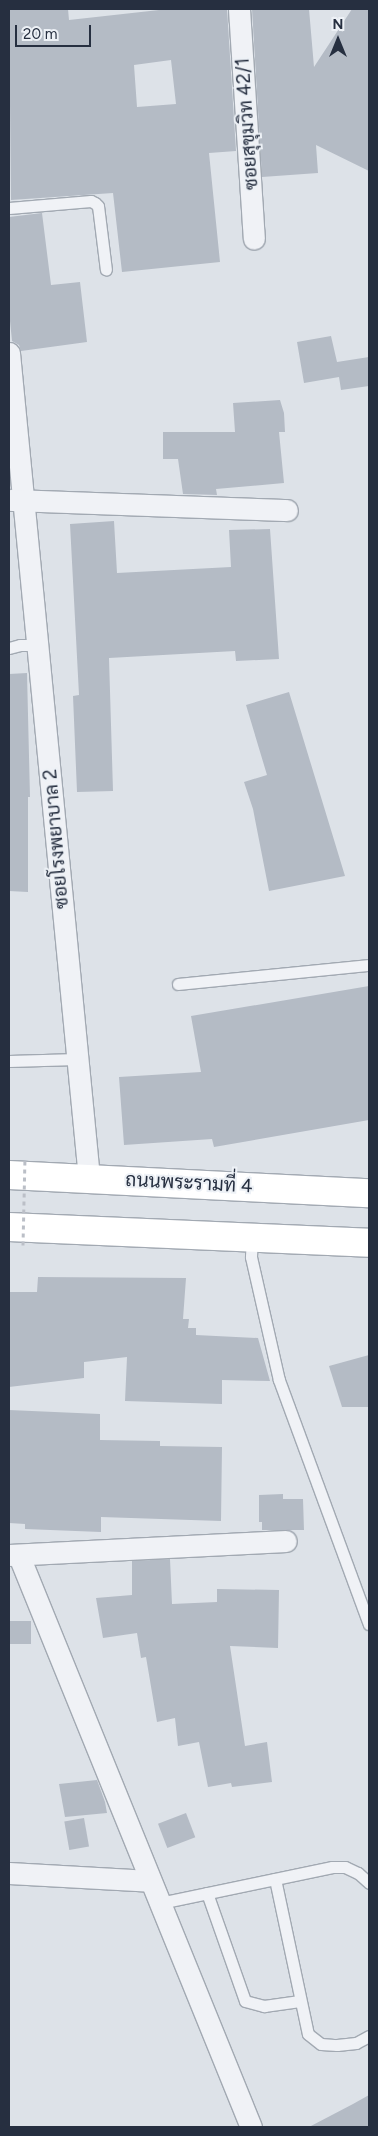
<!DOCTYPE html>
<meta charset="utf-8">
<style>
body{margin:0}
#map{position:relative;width:378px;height:2136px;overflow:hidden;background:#dde2e8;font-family:Figtree,Sarabun,sans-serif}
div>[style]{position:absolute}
.building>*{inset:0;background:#b4bbc5;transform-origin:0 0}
.roads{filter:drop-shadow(1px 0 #a2a9b2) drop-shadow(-1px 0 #a2a9b2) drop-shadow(0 1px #a2a9b2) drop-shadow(0 -1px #a2a9b2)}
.service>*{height:11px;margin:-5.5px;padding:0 5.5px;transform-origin:5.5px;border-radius:5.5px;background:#f0f2f6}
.minor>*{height:21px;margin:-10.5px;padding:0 10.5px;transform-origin:10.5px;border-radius:10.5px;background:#f0f2f6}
.primary>*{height:28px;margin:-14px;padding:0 14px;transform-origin:14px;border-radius:14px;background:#fff}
.path-bridge>*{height:3px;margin-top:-1.5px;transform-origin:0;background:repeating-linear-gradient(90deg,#bbbfc7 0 4px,transparent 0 8px)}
span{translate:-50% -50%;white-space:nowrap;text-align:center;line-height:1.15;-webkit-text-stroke:4px #edf1f6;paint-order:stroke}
.street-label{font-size:19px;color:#262f40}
.frame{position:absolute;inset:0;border:10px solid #262f40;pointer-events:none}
.north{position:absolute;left:313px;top:15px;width:50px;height:50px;-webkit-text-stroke:4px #edf1f6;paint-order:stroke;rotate:0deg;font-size:14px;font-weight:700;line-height:20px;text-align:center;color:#262f40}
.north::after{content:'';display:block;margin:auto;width:18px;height:22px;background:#262f40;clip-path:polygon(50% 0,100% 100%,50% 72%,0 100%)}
.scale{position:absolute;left:15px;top:25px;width:76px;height:22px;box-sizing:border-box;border:2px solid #262f40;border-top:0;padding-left:6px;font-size:15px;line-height:18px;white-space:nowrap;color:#262f40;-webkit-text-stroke:4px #edf1f6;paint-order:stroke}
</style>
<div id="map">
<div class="building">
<div style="clip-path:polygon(evenodd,9px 9px,68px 9px,69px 20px,168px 9px,227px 9px,236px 151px,209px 153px,220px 262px,122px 272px,113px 193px,11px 200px,9px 9px,171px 60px,176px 104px,137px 107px,134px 65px,171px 60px)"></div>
<div style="clip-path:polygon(252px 9px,309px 9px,314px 67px,352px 9px,369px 9px,369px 171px,316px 145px,318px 173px,262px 177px)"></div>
<div style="clip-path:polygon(42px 213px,51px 285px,80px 282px,87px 342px,21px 351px,19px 345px,12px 341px,9px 311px,9px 217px)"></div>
<div style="clip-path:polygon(331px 336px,337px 362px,369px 357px,369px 386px,341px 390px,339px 377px,304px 383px,297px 342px)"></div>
<div style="clip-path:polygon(280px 400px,284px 413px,285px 432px,279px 432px,284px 483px,216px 489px,217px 495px,183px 494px,178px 459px,163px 459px,163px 432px,235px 432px,233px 403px)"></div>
<div style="clip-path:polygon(114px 521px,117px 573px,231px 567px,229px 530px,270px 529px,279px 659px,236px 661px,235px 651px,109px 658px,113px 791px,77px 792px,73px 696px,79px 695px,70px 524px)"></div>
<div style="clip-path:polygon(27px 673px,30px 797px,28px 797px,28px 892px,9px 891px,9px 674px)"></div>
<div style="clip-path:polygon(289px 692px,345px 876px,269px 891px,253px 809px,244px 782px,267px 775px,246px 705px)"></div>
<div style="clip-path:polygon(369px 986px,369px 1120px,214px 1147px,212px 1139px,124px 1145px,119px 1077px,201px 1072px,191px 1016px)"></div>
<div style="clip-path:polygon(38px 1277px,186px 1278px,183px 1319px,189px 1319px,188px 1328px,196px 1328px,196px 1335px,258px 1338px,270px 1381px,222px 1380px,222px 1404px,125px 1401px,127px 1357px,84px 1362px,84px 1378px,9px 1387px,9px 1292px,37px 1292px)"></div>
<div style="clip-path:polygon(369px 1355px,369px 1407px,342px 1407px,329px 1366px)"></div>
<div style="clip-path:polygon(9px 1410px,100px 1414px,100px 1440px,160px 1441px,160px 1446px,222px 1447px,221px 1521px,101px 1517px,101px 1532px,25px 1529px,25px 1524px,9px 1523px)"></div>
<div style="clip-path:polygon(283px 1494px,283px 1499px,303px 1499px,304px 1530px,262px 1530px,262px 1522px,259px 1522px,259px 1495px)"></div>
<div style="clip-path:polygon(170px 1559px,172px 1604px,217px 1602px,217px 1589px,279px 1590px,278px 1648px,230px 1646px,245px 1746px,267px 1742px,272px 1782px,232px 1787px,231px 1783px,208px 1787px,199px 1742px,178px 1746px,175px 1718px,157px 1722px,146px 1657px,141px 1658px,137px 1633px,103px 1638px,96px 1598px,132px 1595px,132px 1561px)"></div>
<div style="left:9px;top:1621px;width:22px;height:23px"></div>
<div style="clip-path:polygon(97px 1780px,105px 1802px,107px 1813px,65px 1817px,59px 1784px)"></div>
<div style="left:186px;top:1813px;width:26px;height:30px;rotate:69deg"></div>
<div style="left:84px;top:1818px;width:29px;height:20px;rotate:80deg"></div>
<div style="clip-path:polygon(369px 2095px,369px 2127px,309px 2127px,353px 2104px)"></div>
</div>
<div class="roads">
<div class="service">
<div style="left:9px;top:208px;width:82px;rotate:-4.9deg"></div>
<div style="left:91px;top:201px;width:4px;rotate:27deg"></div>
<div style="left:95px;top:203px;width:4px;rotate:45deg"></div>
<div style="left:98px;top:206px;width:64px;rotate:82.9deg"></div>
<div style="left:9px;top:648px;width:11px;rotate:-15deg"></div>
<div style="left:20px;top:645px;width:18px"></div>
<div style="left:178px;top:984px;width:192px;rotate:-5.7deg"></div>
<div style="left:9px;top:1061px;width:68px;rotate:-1.7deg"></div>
<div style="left:252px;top:1237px;width:20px;rotate:93deg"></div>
<div style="left:251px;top:1257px;width:126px;rotate:77.2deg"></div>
<div style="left:279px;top:1380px;width:260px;rotate:69.8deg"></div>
<div style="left:275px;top:1879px;width:158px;rotate:78deg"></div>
<div style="left:308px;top:2034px;width:16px;rotate:38deg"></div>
<div style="left:321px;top:2044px;width:16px;rotate:4deg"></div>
<div style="left:337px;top:2045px;width:19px;rotate:-6deg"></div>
<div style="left:356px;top:2043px;width:15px;rotate:-28deg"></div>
<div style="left:207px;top:1893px;width:114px;rotate:70.6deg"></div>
<div style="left:245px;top:2001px;width:20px;rotate:15deg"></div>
<div style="left:264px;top:2006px;width:36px;rotate:-8deg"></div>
<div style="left:160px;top:1903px;width:176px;rotate:-11.8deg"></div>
<div style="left:332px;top:1867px;width:13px"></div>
<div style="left:345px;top:1867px;width:14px;rotate:25deg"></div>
<div style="left:358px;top:1873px;width:15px;rotate:42deg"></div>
</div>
<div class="minor">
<div style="left:239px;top:9px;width:230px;rotate:86.3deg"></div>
<div style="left:9px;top:353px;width:829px;rotate:84.46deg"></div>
<div style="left:10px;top:500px;width:277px;rotate:2.1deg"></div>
<div style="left:9px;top:1555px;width:277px;rotate:-2.9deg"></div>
<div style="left:19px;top:1556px;width:616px;rotate:67.89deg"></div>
<div style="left:9px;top:1873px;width:141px;rotate:3.2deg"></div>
</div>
<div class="primary">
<div style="left:9px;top:1175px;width:360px;rotate:2.9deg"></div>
<div style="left:9px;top:1227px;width:360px;rotate:2.5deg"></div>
</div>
</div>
<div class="path-bridge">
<div style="left:23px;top:1245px;width:88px;rotate:-88.7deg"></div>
</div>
<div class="street-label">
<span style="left:247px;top:124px;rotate:-94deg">ซอยสุขุมวิท 42/1</span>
<span style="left:56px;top:839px;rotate:-95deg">ซอยโรงพยาบาล 2</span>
<span style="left:189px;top:1183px;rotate:3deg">ถนนพระรามที่ 4</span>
</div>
<div class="frame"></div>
<div class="north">N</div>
<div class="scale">20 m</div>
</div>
